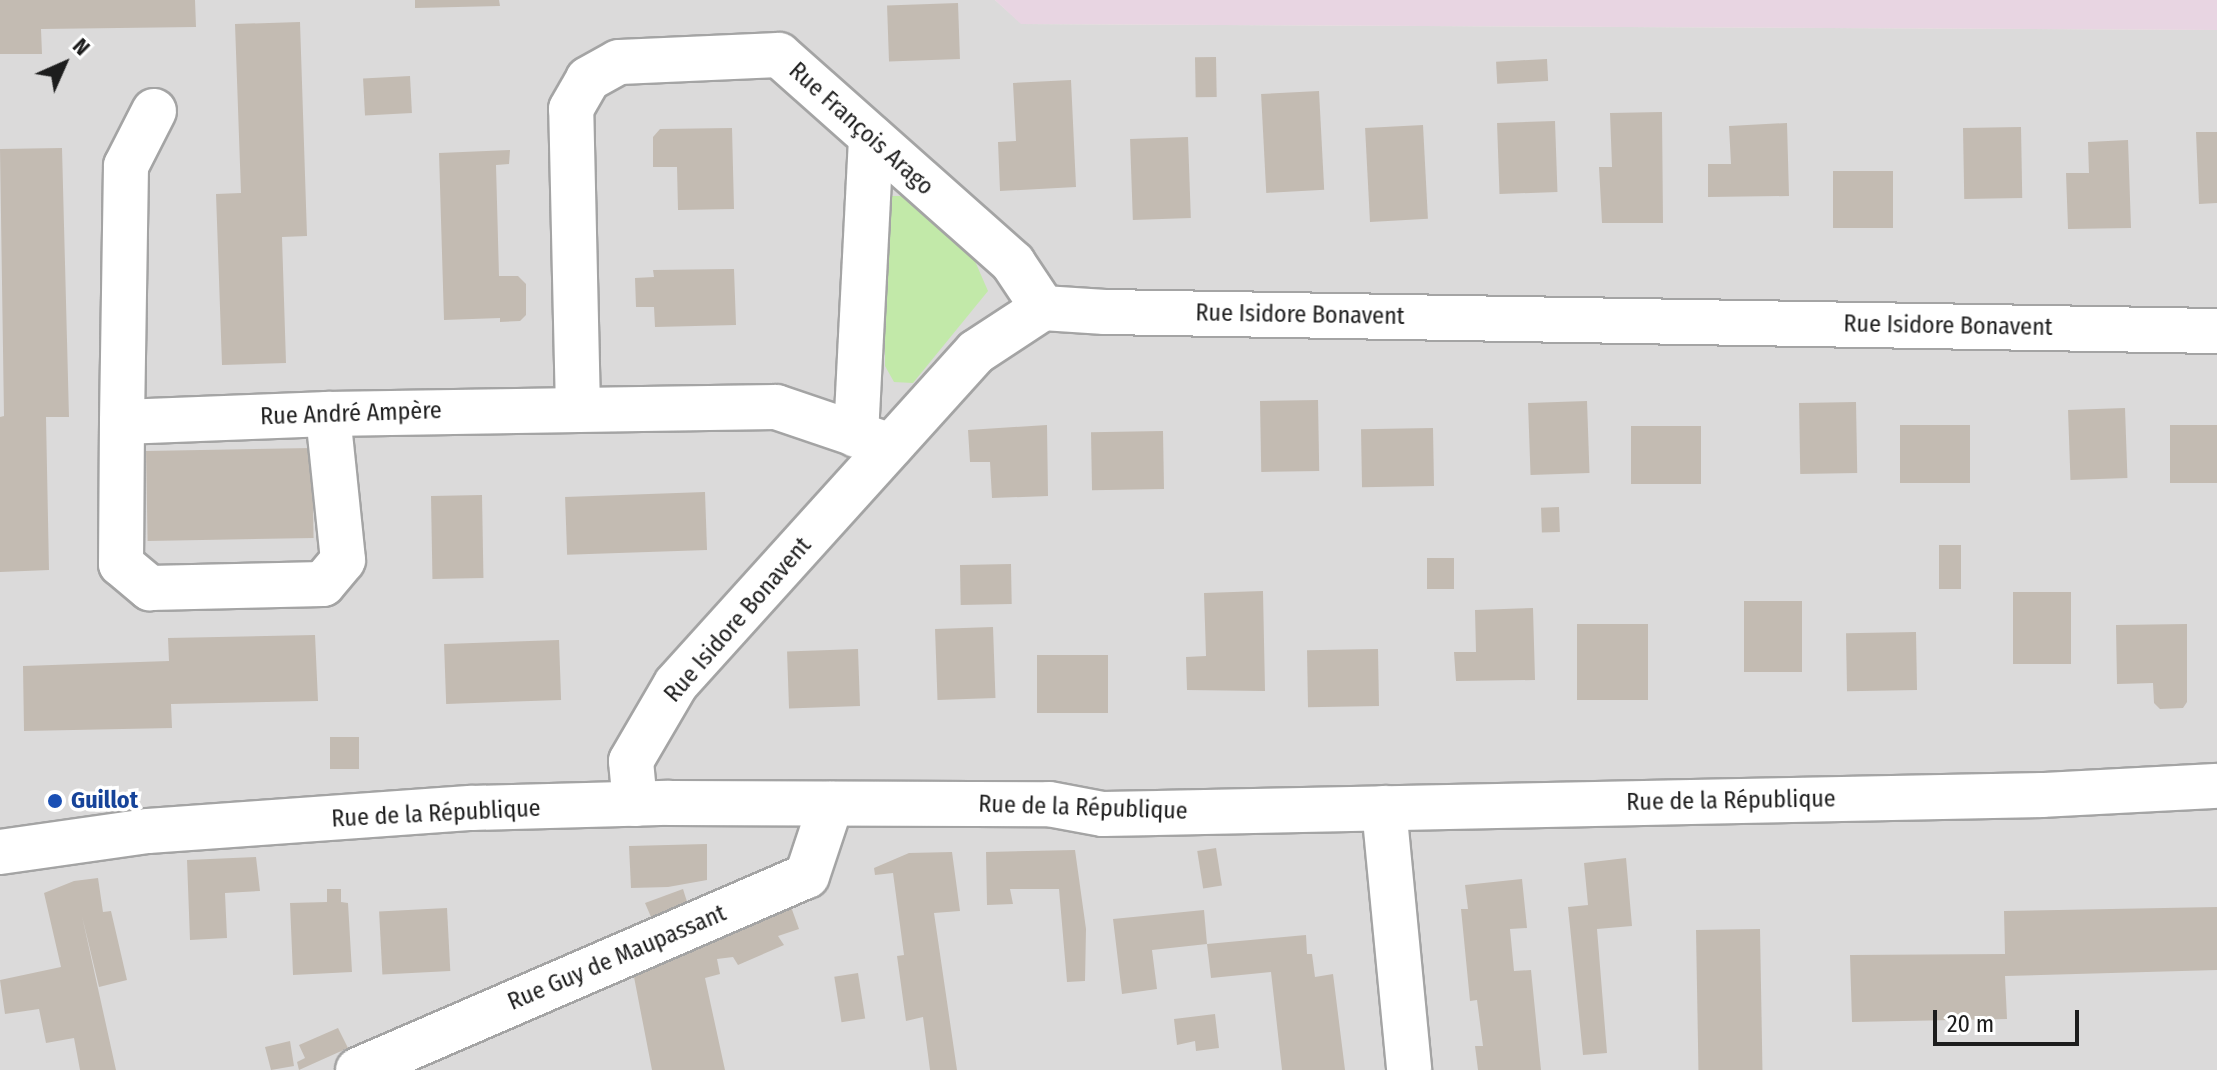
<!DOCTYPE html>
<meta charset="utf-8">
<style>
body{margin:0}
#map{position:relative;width:2217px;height:1070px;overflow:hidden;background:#eeece3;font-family:"Fira Sans Condensed",sans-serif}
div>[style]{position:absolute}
.residential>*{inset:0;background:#dbdada}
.industrial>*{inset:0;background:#e8d5e2}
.grass>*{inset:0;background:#c2e9a9}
.building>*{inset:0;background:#c3bbb2;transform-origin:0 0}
.roads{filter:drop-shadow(2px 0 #a4a4a4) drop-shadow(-2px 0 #a4a4a4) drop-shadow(0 2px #a4a4a4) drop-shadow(0 -2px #a4a4a4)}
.minor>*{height:44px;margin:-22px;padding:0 22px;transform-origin:22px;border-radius:22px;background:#fff}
.dots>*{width:22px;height:22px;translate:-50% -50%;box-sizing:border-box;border:4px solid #fff;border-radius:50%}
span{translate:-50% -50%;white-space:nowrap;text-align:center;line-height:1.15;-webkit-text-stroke:7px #fff;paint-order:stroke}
.street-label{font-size:24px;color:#1d1d1d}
.transit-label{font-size:24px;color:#164399;font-weight:700}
.left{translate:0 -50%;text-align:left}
.north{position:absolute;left:24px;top:24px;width:80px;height:80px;-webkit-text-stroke:6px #fff;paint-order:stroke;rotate:45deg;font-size:22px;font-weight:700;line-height:32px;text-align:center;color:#1d1d1d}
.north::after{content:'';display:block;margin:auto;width:28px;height:36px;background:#1d1d1d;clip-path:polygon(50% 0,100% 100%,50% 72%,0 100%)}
.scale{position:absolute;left:1933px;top:1010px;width:146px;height:36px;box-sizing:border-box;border:4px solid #1d1d1d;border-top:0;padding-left:10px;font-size:24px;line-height:28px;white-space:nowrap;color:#1d1d1d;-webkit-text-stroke:6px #fff;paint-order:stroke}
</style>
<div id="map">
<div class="residential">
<div style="clip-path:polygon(0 0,995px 0,1022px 24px,2217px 30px,2217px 1070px,0 1070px)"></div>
</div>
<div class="industrial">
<div style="clip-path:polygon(995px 0,2217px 0,2217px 30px,1021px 24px)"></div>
</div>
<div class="grass">
<div style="clip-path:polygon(892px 196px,905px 196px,971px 252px,988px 291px,913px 383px,894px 382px,885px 366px,885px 215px)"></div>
</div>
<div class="building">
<div style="clip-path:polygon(0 0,195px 0,196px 27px,41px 29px,42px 54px,0 54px)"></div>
<div style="clip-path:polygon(415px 0,499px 0,500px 6px,415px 8px)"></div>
<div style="left:958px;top:3px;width:56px;height:71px;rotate:88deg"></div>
<div style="clip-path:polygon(300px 22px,307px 236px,282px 237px,286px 363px,222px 365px,216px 194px,241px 193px,235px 24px)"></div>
<div style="left:1216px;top:57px;width:40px;height:21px;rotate:89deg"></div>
<div style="left:1547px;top:59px;width:22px;height:51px;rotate:87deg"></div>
<div style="left:410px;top:76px;width:37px;height:47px;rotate:87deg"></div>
<div style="clip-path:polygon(1071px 80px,1076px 187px,1000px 191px,998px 142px,1016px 141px,1013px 83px)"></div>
<div style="left:1319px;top:91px;width:99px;height:58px;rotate:87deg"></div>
<div style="clip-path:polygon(1662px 112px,1663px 223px,1602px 223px,1599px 167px,1612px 167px,1610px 113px)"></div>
<div style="left:1555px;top:121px;width:71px;height:58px;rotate:88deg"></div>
<div style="clip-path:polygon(1787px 123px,1789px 196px,1708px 197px,1708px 164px,1731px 164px,1729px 126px)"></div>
<div style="left:1423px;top:125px;width:94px;height:58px;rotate:87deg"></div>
<div style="left:2021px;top:127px;width:71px;height:58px;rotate:89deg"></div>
<div style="clip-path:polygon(732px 128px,734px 209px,678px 210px,677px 167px,653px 167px,653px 137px,660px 129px)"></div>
<div style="clip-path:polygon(2196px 132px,2217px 132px,2217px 203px,2199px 204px)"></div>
<div style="left:1188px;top:137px;width:81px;height:58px;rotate:88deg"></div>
<div style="clip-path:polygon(2128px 140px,2131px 228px,2068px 229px,2066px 173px,2089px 173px,2088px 142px)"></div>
<div style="clip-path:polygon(62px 148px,69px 417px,46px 417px,49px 570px,0 572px,0 417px,4px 416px,0 149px)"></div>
<div style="clip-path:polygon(510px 150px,509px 164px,496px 165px,499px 276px,518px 276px,526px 284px,526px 315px,520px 321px,500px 322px,500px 318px,444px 320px,439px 153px)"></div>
<div style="left:1833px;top:171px;width:60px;height:57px"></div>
<div style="clip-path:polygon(734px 269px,736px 325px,655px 327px,654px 307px,636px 307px,635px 278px,654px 277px,653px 270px)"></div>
<div style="left:1318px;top:400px;width:71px;height:58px;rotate:89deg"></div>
<div style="left:1587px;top:401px;width:72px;height:59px;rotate:88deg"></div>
<div style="left:1856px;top:402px;width:71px;height:57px;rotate:89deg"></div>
<div style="left:2125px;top:408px;width:70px;height:57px;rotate:88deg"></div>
<div style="clip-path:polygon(1047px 425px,1048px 496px,992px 498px,990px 462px,970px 462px,968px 430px)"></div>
<div style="left:1900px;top:425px;width:70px;height:58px"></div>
<div style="left:2170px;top:425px;width:47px;height:58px"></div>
<div style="left:1631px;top:426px;width:70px;height:58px"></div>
<div style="left:1433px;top:428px;width:58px;height:72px;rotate:89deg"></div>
<div style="left:1163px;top:431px;width:58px;height:72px;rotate:89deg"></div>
<div style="left:312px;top:448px;width:90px;height:166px;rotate:89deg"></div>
<div style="left:705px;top:492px;width:58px;height:140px;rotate:88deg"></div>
<div style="left:482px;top:495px;width:83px;height:51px;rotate:89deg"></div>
<div style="left:1559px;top:507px;width:25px;height:18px;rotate:88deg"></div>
<div style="left:1939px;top:545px;width:22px;height:44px"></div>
<div style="left:1427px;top:558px;width:27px;height:31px"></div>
<div style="left:1011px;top:564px;width:40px;height:51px;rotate:89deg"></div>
<div style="clip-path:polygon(1263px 591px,1265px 691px,1187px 690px,1186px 657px,1206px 656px,1204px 593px)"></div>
<div style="left:2013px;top:592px;width:58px;height:72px"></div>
<div style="left:1744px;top:601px;width:58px;height:71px"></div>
<div style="clip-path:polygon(1533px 608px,1535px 680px,1456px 681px,1454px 652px,1476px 652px,1475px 610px)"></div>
<div style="left:1577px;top:624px;width:71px;height:76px"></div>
<div style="clip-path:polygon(2187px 624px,2187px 702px,2183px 708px,2160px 709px,2154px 703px,2153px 683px,2117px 684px,2116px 625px)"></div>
<div style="left:993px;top:627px;width:71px;height:58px;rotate:88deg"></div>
<div style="left:1916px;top:632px;width:58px;height:70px;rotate:89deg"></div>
<div style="clip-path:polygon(315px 635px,318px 701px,171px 704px,172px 728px,24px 731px,23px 666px,169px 661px,168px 638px)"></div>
<div style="left:559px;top:640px;width:60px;height:115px;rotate:88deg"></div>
<div style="left:858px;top:649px;width:57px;height:71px;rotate:88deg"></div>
<div style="left:1378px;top:649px;width:57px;height:71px;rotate:89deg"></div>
<div style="left:1108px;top:655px;width:58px;height:71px;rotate:90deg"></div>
<div style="left:330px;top:737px;width:29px;height:32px"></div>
<div style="clip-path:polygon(707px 844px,707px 880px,668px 887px,631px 888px,629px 846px)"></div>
<div style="left:1216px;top:848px;width:38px;height:19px;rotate:81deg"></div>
<div style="clip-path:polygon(1075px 850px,1086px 929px,1085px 981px,1067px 982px,1059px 889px,1010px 889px,1013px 904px,987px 905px,986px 852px)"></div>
<div style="clip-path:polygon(952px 852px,960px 911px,934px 913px,957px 1070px,930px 1070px,923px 1017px,906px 1021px,897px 956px,904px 955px,893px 873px,875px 875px,874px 868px,909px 853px)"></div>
<div style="clip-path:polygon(256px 857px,260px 891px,225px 893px,227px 938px,190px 940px,187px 860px)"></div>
<div style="clip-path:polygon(1626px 858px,1632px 926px,1597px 929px,1607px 1053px,1583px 1055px,1568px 907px,1588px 905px,1584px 863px)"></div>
<div style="clip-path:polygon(98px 878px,103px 912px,111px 911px,127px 980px,99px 987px,82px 916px,116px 1070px,80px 1070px,74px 1038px,46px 1043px,39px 1009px,5px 1014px,0 980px,61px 967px,44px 893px,74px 881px)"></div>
<div style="clip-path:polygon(1522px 879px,1527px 928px,1510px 929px,1514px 971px,1531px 970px,1541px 1070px,1478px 1070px,1475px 1046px,1483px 1046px,1477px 1000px,1470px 1001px,1461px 909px,1468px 909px,1465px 885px)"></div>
<div style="clip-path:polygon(327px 889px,341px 889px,341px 902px,348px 903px,352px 972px,293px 975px,290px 903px,327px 902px)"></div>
<div style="clip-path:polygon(683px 889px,689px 908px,654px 924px,645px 903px)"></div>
<div style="clip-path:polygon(790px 904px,799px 929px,778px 936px,784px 945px,738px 965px,733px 957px,717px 959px,720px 974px,705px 978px,725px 1070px,652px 1070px,634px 977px,637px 970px)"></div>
<div style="clip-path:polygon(2217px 907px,2217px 970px,2005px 976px,2007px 1019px,1852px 1022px,1850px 955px,2005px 954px,2004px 911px)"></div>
<div style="left:447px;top:908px;width:63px;height:68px;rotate:87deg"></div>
<div style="clip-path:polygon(1204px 910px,1207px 944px,1152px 950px,1157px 989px,1122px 994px,1113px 919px)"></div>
<div style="left:1760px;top:929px;width:141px;height:64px;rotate:89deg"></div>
<div style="clip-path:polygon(1306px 935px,1307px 954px,1312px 954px,1315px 977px,1333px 974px,1345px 1070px,1282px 1070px,1271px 972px,1211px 978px,1207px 944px)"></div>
<div style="left:858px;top:973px;width:46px;height:24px;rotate:81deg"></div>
<div style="clip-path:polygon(1215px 1014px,1219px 1048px,1196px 1051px,1195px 1041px,1177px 1045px,1174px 1019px)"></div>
<div style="clip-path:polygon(338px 1028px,348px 1048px,299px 1070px,297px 1062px,305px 1058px,299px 1045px)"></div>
<div style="clip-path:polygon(290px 1041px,294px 1066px,271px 1070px,265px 1047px)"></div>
</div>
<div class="roads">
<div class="minor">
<div style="left:154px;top:111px;width:62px;rotate:117deg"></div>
<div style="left:126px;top:166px;width:256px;rotate:90.9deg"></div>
<div style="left:122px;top:422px;width:206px;rotate:-2.2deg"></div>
<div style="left:328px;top:414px;width:448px;rotate:-0.9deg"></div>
<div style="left:776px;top:407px;width:121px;rotate:18.7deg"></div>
<div style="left:578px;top:409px;width:300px;rotate:-91.3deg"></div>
<div style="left:571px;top:109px;width:34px;rotate:-60deg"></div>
<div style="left:588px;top:79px;width:35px;rotate:-29deg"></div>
<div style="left:619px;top:62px;width:160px;rotate:-2.5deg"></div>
<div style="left:779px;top:55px;width:313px;rotate:41.6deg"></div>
<div style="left:1013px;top:263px;width:54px;rotate:56.3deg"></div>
<div style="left:122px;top:422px;width:142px;rotate:90.4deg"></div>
<div style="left:121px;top:564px;width:38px;rotate:40deg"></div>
<div style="left:150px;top:588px;width:173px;rotate:-1.3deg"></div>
<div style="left:323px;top:584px;width:31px;rotate:-50deg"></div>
<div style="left:343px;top:560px;width:147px;rotate:-95.9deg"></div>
<div style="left:856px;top:435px;width:298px;rotate:-87.1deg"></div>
<div style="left:635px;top:804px;width:43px;rotate:-95.3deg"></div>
<div style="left:631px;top:761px;width:89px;rotate:-59.7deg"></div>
<div style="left:676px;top:684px;width:447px;rotate:-47.9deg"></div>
<div style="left:976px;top:352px;width:80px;rotate:-33.3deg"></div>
<div style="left:1043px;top:308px;width:62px;rotate:3.7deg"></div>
<div style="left:1105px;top:312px;width:1112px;rotate:0.98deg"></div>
<div style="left:1384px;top:808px;width:263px;rotate:84.5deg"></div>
<div style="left:0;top:852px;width:149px;rotate:-8.1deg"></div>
<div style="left:148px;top:831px;width:325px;rotate:-4.1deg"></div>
<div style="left:472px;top:808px;width:197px;rotate:-1.5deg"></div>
<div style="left:669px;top:803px;width:380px;rotate:0.2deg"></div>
<div style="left:1049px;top:804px;width:55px;rotate:10.5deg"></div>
<div style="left:1103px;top:814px;width:940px;rotate:-1.16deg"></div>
<div style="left:2043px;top:795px;width:174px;rotate:-3deg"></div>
<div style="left:358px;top:1070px;width:489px;rotate:-23.4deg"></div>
<div style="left:807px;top:876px;width:76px;rotate:-71.6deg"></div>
</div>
</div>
<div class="dots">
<div style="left:55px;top:801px;background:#1a4fb4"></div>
</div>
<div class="street-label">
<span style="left:861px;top:129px;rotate:42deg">Rue François Arago</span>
<span style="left:1300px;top:315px;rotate:1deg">Rue Isidore Bonavent</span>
<span style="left:1948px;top:326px;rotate:1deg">Rue Isidore Bonavent</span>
<span style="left:351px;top:414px;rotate:-2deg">Rue André Ampère</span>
<span style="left:738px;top:620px;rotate:-49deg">Rue Isidore Bonavent</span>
<span style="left:1731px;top:801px;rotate:-1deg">Rue de la République</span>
<span style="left:1083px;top:808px;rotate:2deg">Rue de la République</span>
<span style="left:436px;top:814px;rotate:-3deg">Rue de la République</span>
<span style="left:617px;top:958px;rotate:-23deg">Rue Guy de Maupassant</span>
</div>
<div class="transit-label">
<span class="left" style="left:71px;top:801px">Guillot</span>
</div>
<div class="north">N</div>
<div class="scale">20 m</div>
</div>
